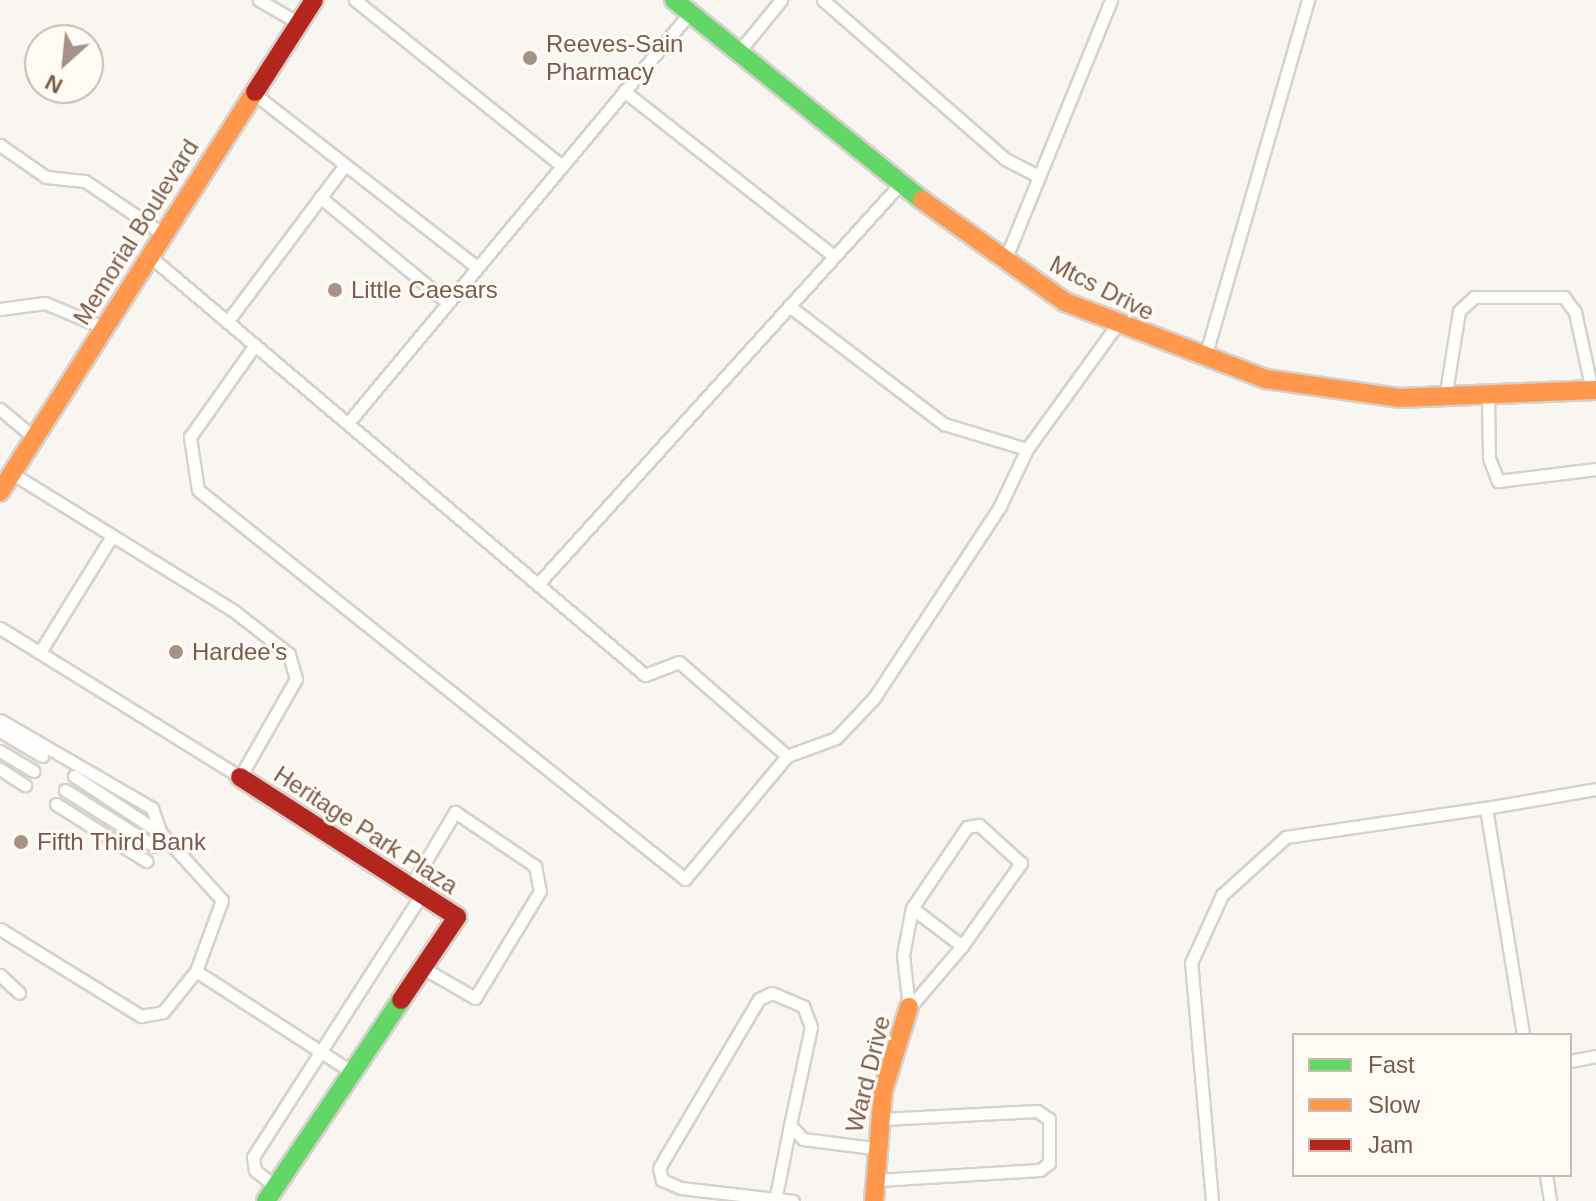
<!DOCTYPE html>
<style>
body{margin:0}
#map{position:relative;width:1596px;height:1201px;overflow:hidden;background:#f9f5f0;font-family:Helvetica,sans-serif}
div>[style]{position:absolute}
.roads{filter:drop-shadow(2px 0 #d7d1cb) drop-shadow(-2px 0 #d7d1cb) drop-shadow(0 2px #d7d1cb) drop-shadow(0 -2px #d7d1cb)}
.lane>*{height:11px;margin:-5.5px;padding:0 5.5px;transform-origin:5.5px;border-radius:5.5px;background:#fefefd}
.fast>*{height:18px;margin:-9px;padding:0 9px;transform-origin:9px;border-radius:9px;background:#63d668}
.slow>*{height:18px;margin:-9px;padding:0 9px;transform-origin:9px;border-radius:9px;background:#ff974d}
.jam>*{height:18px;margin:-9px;padding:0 9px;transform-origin:9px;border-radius:9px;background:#b3261e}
.dots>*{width:22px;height:22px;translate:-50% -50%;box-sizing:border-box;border:4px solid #fffaf3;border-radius:50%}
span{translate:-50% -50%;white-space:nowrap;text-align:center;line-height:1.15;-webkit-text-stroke:6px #fffaf3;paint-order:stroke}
.poi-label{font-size:24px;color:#7a5c4d}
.left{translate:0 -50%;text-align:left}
.street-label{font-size:24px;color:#7a5c4d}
.legend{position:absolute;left:1292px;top:1033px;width:280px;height:144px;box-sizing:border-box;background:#fffaf3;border:2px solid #cabbb1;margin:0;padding:10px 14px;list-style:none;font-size:24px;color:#7a5c4d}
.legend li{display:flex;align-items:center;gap:16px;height:40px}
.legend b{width:40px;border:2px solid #cabbb1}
.north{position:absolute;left:24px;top:24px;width:80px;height:80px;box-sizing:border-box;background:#fffaf3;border:2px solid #cabbb1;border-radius:50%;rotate:207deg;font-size:22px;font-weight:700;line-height:32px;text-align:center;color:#7a5c4d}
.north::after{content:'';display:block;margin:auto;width:28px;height:36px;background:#a69286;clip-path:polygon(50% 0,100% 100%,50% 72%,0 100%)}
</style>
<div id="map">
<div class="roads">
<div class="lane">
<div style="left:259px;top:0;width:44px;rotate:30.1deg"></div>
<div style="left:355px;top:0;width:265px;rotate:38.7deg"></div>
<div style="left:823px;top:0;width:242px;rotate:41.1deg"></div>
<div style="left:1005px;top:159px;width:38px;rotate:27deg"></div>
<div style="left:741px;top:49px;width:63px;rotate:-50.8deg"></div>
<div style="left:624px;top:91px;width:267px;rotate:38.2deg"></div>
<div style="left:257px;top:96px;width:279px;rotate:37.9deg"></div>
<div style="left:0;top:145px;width:56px;rotate:34.8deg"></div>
<div style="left:46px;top:177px;width:39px;rotate:6deg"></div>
<div style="left:85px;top:181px;width:91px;rotate:34.2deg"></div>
<div style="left:320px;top:197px;width:166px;rotate:39.6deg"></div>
<div style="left:153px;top:259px;width:644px;rotate:40.22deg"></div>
<div style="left:645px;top:675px;width:36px;rotate:-21deg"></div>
<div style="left:679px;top:662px;width:143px;rotate:41deg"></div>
<div style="left:787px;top:756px;width:160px;rotate:129.7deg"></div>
<div style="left:685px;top:879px;width:623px;rotate:-141.38deg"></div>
<div style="left:198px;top:490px;width:54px;rotate:-98.6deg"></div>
<div style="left:190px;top:437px;width:113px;rotate:-54.8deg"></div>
<div style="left:1005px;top:260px;width:281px;rotate:-67.8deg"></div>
<div style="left:789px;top:306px;width:195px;rotate:37.3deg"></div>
<div style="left:944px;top:424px;width:87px;rotate:16.8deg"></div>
<div style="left:1027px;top:449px;width:148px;rotate:-54.1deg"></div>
<div style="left:0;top:309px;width:45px;rotate:-7.6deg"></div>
<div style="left:45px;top:303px;width:60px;rotate:22.7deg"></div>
<div style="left:227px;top:322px;width:196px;rotate:-53.1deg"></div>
<div style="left:1205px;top:357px;width:372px;rotate:-73.9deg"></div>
<div style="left:1446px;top:392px;width:82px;rotate:-80.9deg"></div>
<div style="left:1459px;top:311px;width:21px;rotate:-43deg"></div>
<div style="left:1474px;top:297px;width:90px"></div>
<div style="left:1564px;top:297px;width:19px;rotate:54deg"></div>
<div style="left:1575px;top:312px;width:76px;rotate:77.8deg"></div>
<div style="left:1488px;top:398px;width:60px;rotate:89deg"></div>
<div style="left:1489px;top:458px;width:25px;rotate:69deg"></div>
<div style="left:1498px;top:481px;width:99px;rotate:-7deg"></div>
<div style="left:0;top:409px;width:39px;rotate:40deg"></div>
<div style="left:348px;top:423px;width:531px;rotate:-50.19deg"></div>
<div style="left:538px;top:584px;width:539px;rotate:-47.85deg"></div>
<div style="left:0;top:628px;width:282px;rotate:31.8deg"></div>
<div style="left:240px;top:777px;width:113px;rotate:-60.3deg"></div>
<div style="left:296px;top:679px;width:26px;rotate:-106deg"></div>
<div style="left:289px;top:654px;width:70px;rotate:-142deg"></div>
<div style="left:234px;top:611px;width:256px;rotate:-148.2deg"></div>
<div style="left:40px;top:652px;width:137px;rotate:-58.2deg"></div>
<div style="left:0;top:720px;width:176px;rotate:30.1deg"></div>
<div style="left:152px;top:808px;width:28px;rotate:71deg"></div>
<div style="left:0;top:731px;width:49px;rotate:30.8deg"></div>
<div style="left:0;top:751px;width:39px;rotate:31deg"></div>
<div style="left:787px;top:756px;width:52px;rotate:-20.2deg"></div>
<div style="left:836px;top:738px;width:55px;rotate:-46.5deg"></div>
<div style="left:874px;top:698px;width:230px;rotate:-56.7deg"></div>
<div style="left:1000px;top:506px;width:63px;rotate:-64.7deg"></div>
<div style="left:0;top:769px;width:30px;rotate:33deg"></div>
<div style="left:74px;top:776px;width:105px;rotate:33.4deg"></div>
<div style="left:162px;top:834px;width:89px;rotate:47.7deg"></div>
<div style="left:222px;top:900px;width:76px;rotate:110.1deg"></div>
<div style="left:65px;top:790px;width:105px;rotate:32.2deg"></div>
<div style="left:56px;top:804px;width:107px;rotate:32.3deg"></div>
<div style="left:1486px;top:808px;width:112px;rotate:-9.8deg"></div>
<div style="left:412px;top:884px;width:84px;rotate:-59.2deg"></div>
<div style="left:455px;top:812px;width:97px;rotate:34deg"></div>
<div style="left:535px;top:866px;width:25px;rotate:79deg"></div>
<div style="left:540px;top:891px;width:125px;rotate:121.3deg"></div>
<div style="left:475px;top:998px;width:60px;rotate:-150deg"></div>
<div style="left:0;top:929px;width:166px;rotate:31.7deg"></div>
<div style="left:141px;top:1016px;width:22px;rotate:-10deg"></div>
<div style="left:163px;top:1012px;width:53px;rotate:-51.2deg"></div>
<div style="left:196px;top:971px;width:182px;rotate:32.9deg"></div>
<div style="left:0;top:975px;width:26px;rotate:43deg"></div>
<div style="left:909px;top:1007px;width:52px;rotate:-96.6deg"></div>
<div style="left:903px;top:955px;width:48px;rotate:-79.2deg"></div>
<div style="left:910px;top:1007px;width:80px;rotate:-49.6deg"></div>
<div style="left:962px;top:946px;width:102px;rotate:-54.6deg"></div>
<div style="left:1021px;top:863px;width:57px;rotate:-137.9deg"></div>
<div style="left:979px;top:825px;width:12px;rotate:171deg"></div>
<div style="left:967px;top:827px;width:98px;rotate:124.2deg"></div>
<div style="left:912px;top:908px;width:63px;rotate:37.2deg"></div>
<div style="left:1570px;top:1061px;width:26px;rotate:-11deg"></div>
<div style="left:1546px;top:1175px;width:26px;rotate:81deg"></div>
<div style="left:878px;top:1180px;width:162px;rotate:-3.5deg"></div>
<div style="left:1040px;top:1170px;width:11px;rotate:-38deg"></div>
<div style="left:1049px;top:1163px;width:44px;rotate:-90deg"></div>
<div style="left:1049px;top:1119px;width:14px;rotate:-146deg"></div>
<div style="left:1037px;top:1111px;width:155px;rotate:177deg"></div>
<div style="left:272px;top:1184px;width:22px;rotate:-141deg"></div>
<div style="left:255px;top:1170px;width:13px;rotate:-99deg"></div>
<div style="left:253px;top:1157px;width:308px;rotate:-57.3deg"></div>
<div style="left:775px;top:1201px;width:77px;rotate:-78.8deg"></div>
<div style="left:793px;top:1201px;width:113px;rotate:-173.4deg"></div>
<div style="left:681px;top:1188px;width:21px;rotate:-157deg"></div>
<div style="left:662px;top:1180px;width:12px;rotate:-104deg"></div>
<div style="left:659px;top:1168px;width:196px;rotate:-59.4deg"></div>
<div style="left:759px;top:999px;width:14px;rotate:-25deg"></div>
<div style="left:772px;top:993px;width:34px;rotate:23deg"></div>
<div style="left:803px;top:1006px;width:22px;rotate:69deg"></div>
<div style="left:811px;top:1027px;width:100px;rotate:102.1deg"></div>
<div style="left:790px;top:1125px;width:19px;rotate:47deg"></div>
<div style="left:803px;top:1139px;width:71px;rotate:7.3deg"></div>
<div style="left:1212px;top:1201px;width:239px;rotate:-95deg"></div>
<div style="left:1191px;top:963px;width:75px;rotate:-65.5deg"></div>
<div style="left:1222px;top:895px;width:86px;rotate:-42.2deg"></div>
<div style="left:1286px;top:837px;width:202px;rotate:-8.3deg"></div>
<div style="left:1486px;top:808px;width:230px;rotate:80.7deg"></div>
</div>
<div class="fast">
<div style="left:674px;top:0;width:319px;rotate:38.9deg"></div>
<div style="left:266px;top:1201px;width:242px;rotate:-56.1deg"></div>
</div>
<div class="slow">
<div style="left:922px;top:200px;width:176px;rotate:35.5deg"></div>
<div style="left:1065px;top:302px;width:215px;rotate:21deg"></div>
<div style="left:1266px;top:379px;width:134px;rotate:8.1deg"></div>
<div style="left:1399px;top:398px;width:197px;rotate:-2.3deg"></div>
<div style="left:0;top:492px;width:474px;rotate:-57.5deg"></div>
<div style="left:874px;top:1201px;width:110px;rotate:-85.3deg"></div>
<div style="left:883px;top:1091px;width:88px;rotate:-72.8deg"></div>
</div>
<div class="jam">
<div style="left:255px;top:92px;width:109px;rotate:-57.3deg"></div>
<div style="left:240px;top:777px;width:258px;rotate:32.8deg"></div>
<div style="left:457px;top:917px;width:100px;rotate:124deg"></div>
</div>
</div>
<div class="dots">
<div style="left:530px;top:58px;background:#a69286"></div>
<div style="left:335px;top:290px;background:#a69286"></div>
<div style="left:176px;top:652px;background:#a69286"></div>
<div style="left:21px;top:842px;background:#a69286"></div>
</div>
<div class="poi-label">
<span class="left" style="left:546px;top:58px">Reeves-Sain<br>Pharmacy</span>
<span class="left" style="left:351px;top:290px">Little Caesars</span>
<span class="left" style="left:192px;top:652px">Hardee's</span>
<span class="left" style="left:37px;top:842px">Fifth Third Bank</span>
</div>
<div class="street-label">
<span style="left:136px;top:232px;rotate:-58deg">Memorial Boulevard</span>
<span style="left:1102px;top:288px;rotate:27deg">Mtcs Drive</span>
<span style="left:366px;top:830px;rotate:33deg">Heritage Park Plaza</span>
<span style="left:868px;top:1074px;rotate:-76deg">Ward Drive</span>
</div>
<ul class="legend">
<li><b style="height:10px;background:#63d668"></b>Fast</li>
<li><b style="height:10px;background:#ff974d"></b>Slow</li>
<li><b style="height:10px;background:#b3261e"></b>Jam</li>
</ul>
<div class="north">N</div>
</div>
